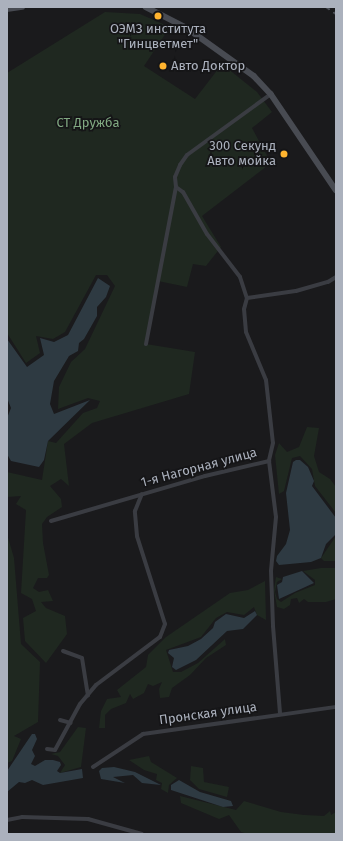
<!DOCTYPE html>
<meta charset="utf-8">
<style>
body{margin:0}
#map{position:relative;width:343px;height:841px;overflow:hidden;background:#1a1a1c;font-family:"Fira Sans",sans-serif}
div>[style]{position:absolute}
.green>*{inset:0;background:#1f2820}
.water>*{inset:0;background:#2e3a42}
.street>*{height:4px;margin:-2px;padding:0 2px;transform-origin:2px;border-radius:2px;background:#3a3c42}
.secondary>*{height:5.5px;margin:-2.75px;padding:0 2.75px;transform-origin:2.75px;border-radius:2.75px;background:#484b52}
.rail>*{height:1.5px;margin-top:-0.75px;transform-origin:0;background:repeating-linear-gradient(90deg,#4d5057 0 5px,transparent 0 9px)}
.dots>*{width:11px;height:11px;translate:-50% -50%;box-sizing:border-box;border:2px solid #151517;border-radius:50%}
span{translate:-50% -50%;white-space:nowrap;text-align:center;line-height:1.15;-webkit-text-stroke:3.5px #151517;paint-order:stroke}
.poi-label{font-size:13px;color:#abb1bd}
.left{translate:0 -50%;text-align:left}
.right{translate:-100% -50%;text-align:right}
.park-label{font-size:13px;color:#81a982}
.street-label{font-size:13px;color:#abb1bd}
.frame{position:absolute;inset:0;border:8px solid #abb1bd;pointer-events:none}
</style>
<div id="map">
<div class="green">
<div style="clip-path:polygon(105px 12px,140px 14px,170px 27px,144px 66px,195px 99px,222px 64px,257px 92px,272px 112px,252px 128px,271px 163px,202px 216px,221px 247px,206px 266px,193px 264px,187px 287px,158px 281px,146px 344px,195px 352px,189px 394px,92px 423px,64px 444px,69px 486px,61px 479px,50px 486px,61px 499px,62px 507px,47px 517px,42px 524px,43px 543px,49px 575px,47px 578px,38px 578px,33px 588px,39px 592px,48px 590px,53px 601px,41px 602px,46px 608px,65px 616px,67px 634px,46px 663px,25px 641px,23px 618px,36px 611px,32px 599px,21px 593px,26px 510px,16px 504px,21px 496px,7px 497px,7px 472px,42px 480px,48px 441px,56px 443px,83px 413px,97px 408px,100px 401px,88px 398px,58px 409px,59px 387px,71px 362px,85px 349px,115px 286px,107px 275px,96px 275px,65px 332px,53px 339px,36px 336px,40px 353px,26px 363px,7px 333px,7px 73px)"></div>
<div style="clip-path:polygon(307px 427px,319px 428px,314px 456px,319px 472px,330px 479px,336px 487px,336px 513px,315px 486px,312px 469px,300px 456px,292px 458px,284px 491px,279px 494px,275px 455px,279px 443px,287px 452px,299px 447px)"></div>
<div style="clip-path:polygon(7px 534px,14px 558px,21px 644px,40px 662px,38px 722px,14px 736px,21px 739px,12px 761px,7px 763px)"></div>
<div style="clip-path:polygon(336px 536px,336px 561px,324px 561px,321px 558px)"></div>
<div style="clip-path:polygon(321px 568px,336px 568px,336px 599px,326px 602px,308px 602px,304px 599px,299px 603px,297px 598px,291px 599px,290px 605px,284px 609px,277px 607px,274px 590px,276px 577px,282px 579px,277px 582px,275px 592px,277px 599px,281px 602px,295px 593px,315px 585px,315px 580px,303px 571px)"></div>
<div style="clip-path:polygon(265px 581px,266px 620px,257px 615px,254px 607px,244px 615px,227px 612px,216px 618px,201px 637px,166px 650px,173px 672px,181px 672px,198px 663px,225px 639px,226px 645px,206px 658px,190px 675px,172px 688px,169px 697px,160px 698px,159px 689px,162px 682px,153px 686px,148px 684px,144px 693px,133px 699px,130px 694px,126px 703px,111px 709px,105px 715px,105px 728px,99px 728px,101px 711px,107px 699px,121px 697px,117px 690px,146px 667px,148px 655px,166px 637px,230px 593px,248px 590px)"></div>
<div style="clip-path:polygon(78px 727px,86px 728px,81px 767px,60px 773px,65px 765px,58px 756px,51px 754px,60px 752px)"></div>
<div style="clip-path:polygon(149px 756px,151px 762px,177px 778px,169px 785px,168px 793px,161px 789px,162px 783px,156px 780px,157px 774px,144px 770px,129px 760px)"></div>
<div style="clip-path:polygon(191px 766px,203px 768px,204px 782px,229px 787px,227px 797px,199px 789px,190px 780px)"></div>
<div style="clip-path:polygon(180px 796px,236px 810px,244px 801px,281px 812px,304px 815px,324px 816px,330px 811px,331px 815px,336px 812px,336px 834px,248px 834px,241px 832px,229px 815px,219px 819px,181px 803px)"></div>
</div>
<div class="water">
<div style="clip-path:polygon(98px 278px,110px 286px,106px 297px,97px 307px,97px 316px,84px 339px,79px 343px,78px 351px,69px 356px,54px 381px,50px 404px,54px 414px,90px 400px,48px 441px,44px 460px,39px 467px,11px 461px,7px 454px,7px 418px,11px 408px,7px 398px,7px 339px,27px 367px,44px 355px,40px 338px,54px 342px,68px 335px)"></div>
<div style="clip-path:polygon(296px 460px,300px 460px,308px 467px,314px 481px,312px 486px,336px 518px,336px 534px,326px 544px,321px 558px,311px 562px,279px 565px,276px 561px,277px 556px,286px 544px,290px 530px,286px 493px,293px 462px)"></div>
<div style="clip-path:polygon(302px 571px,314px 583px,279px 599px,277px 585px,282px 582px,283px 577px)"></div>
<div style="clip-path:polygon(255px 611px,257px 615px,243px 629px,227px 631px,196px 660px,176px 670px,172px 667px,174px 658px,168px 653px,169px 650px,188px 646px,201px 639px,213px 628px,215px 622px,226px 614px,244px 618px)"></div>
<div style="clip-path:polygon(32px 734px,35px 734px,37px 739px,32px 750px,35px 756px,31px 764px,35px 766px,45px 760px,53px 760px,60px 762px,61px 765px,57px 771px,60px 773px,82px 769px,83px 778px,43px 785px,32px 780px,25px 783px,19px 782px,7px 792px,7px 771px)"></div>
<div style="clip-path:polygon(114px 767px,135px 772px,161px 785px,142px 783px,133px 775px,113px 777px,125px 783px,101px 779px,99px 771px,102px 768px)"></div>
<div style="clip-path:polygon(179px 780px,200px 792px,231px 801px,233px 806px,223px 807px,171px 790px,171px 785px)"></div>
</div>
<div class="street">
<div style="left:176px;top:187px;width:9px;rotate:36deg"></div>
<div style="left:183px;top:192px;width:48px;rotate:60.3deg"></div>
<div style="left:207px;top:234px;width:54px;rotate:52.5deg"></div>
<div style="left:240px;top:277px;width:22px;rotate:72deg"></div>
<div style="left:247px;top:298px;width:11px;rotate:105deg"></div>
<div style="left:244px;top:309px;width:23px;rotate:85deg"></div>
<div style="left:246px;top:332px;width:52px;rotate:67.4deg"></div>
<div style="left:266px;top:380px;width:63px;rotate:83.7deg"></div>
<div style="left:273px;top:443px;width:18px;rotate:103deg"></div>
<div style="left:269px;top:461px;width:56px;rotate:82.9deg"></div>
<div style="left:276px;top:517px;width:54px;rotate:95.3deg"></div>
<div style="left:271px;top:571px;width:55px;rotate:87.9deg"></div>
<div style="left:273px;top:626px;width:87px;rotate:85.4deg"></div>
<div style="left:247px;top:298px;width:49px;rotate:-8.1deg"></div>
<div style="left:296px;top:291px;width:33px;rotate:-16deg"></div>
<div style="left:328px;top:282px;width:9px;rotate:-32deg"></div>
<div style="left:146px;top:344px;width:160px;rotate:-79.2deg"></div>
<div style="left:176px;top:187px;width:10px;rotate:-96deg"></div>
<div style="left:175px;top:177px;width:13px;rotate:-67deg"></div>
<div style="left:180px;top:165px;width:12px;rotate:-55deg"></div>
<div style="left:187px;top:155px;width:104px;rotate:-36deg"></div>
<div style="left:51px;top:521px;width:160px;rotate:-16.3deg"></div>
<div style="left:205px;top:476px;width:66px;rotate:-13.2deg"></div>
<div style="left:63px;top:651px;width:20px;rotate:20deg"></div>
<div style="left:82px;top:658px;width:38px;rotate:81deg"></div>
<div style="left:60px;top:720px;width:11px;rotate:15deg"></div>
<div style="left:47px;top:749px;width:8px;rotate:7deg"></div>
<div style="left:55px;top:750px;width:52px;rotate:-61.5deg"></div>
<div style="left:80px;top:704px;width:25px;rotate:-50deg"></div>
<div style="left:96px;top:685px;width:80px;rotate:-36.9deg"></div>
<div style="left:160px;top:637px;width:14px;rotate:-69deg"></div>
<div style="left:165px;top:624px;width:92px;rotate:-107.7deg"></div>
<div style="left:137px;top:536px;width:25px;rotate:-95deg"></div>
<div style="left:135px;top:511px;width:18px;rotate:-68deg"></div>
<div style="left:93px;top:767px;width:60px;rotate:-33.4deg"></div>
<div style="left:143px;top:734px;width:195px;rotate:-8deg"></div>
<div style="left:7px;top:820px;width:15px;rotate:-11deg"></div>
<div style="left:22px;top:817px;width:66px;rotate:1.7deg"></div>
<div style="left:88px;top:819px;width:56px;rotate:15.5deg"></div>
</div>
<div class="secondary">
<div style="left:146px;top:7px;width:46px;rotate:27.1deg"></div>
<div style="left:187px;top:28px;width:82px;rotate:35.6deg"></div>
<div style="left:254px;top:76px;width:25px;rotate:47deg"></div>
<div style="left:271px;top:94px;width:116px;rotate:55.9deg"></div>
<div style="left:7px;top:9px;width:15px;rotate:-8deg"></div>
</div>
<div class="rail">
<div style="left:326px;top:7px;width:12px;rotate:35deg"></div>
</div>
<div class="dots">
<div style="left:158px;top:16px;background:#ffb42f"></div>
<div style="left:163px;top:66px;background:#ffb42f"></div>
<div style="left:284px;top:154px;background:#ffb42f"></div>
</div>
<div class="poi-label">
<span style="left:158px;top:37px">ОЭМЗ института<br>"Гинцветмет"</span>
<span class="left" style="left:171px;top:66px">Авто Доктор</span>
<span class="right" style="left:276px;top:154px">300 Секунд<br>Авто мойка</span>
</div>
<div class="park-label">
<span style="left:88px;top:123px">СТ Дружба</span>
</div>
<div class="street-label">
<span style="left:199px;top:468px;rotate:-15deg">1-я Нагорная улица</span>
<span style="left:208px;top:714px;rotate:-8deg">Пронская улица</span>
</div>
<div class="frame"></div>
</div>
